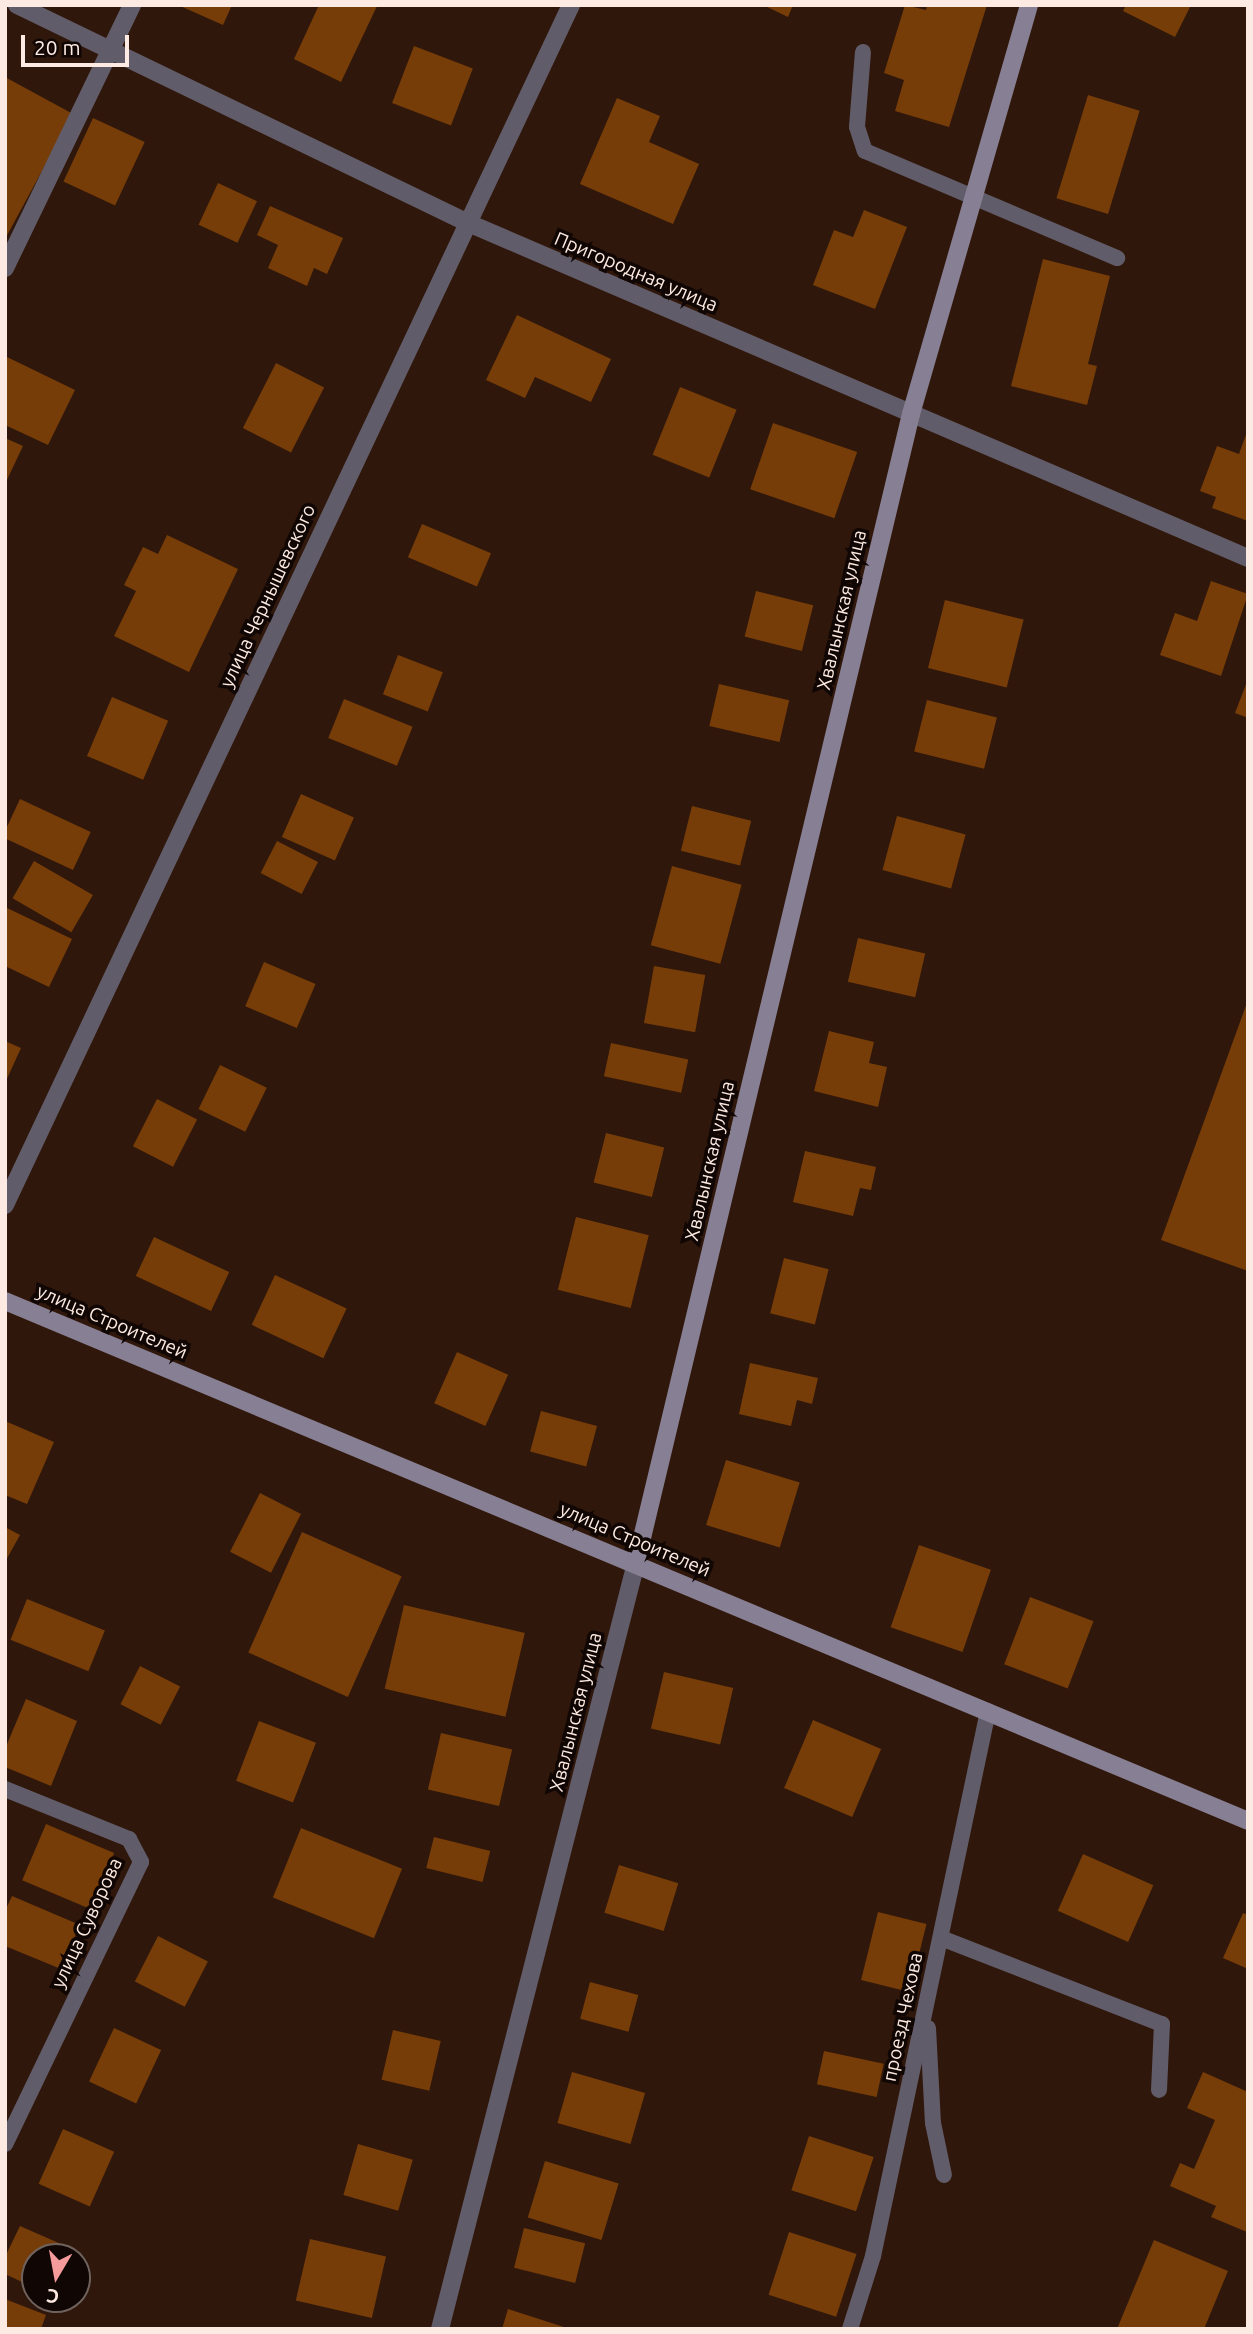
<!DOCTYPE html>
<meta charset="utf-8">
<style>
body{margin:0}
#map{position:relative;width:1253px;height:2334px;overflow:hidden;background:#30170b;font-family:Ubuntu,sans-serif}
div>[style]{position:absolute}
.building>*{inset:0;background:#763d08;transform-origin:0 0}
.lane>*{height:16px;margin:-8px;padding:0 8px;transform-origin:8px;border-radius:8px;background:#615c69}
.street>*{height:18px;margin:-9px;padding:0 9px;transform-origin:9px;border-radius:9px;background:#615c69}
.secondary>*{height:18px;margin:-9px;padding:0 9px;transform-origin:9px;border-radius:9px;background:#877f93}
span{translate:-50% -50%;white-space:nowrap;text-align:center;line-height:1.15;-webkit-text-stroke:7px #100603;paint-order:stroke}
.street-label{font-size:19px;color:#fdebe3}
.frame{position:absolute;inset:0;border:7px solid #fdebe3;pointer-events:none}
.north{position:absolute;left:21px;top:2243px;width:70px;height:70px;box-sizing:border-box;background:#100603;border:2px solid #6f625d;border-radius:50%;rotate:190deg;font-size:19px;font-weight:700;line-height:28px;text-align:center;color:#fdebe3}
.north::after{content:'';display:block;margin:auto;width:24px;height:32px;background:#f59b9b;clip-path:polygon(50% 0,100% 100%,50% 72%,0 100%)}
.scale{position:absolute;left:21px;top:35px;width:108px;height:32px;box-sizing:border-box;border:4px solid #fdebe3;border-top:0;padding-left:9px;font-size:21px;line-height:24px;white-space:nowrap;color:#fdebe3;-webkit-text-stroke:5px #100603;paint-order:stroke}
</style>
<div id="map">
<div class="building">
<div style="clip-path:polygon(178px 5px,232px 5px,223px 25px)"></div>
<div style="clip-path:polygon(319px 5px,377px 6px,341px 82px,294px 59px)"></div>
<div style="clip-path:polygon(763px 5px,793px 5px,788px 17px)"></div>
<div style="clip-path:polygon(905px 5px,926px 10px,927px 5px,987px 5px,949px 127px,895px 111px,904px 80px,884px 73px)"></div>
<div style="clip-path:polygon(1126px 5px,1191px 5px,1175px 37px,1123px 11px)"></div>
<div style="left:414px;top:46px;width:63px;height:61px;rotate:21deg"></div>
<div style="clip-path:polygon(5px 77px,73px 114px,5px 239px)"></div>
<div style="left:1088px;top:95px;width:54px;height:108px;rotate:17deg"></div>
<div style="clip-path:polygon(617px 98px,660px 116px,649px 142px,699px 164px,673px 224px,580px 184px)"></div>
<div style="left:93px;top:118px;width:57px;height:70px;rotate:25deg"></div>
<div style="left:218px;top:183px;width:43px;height:46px;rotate:25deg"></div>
<div style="clip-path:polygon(270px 206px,343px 238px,327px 274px,314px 268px,307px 286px,268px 268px,278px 245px,257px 235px)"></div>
<div style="clip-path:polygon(864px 210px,907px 227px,875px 309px,813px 285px,834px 230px,853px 237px)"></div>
<div style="clip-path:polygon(1043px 259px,1110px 276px,1088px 364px,1097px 366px,1087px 405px,1011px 386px)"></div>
<div style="clip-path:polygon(517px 315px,611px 359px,591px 402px,535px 377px,525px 398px,486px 380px)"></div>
<div style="clip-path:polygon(7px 357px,75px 390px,48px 445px,5px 425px)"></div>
<div style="left:276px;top:363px;width:54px;height:73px;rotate:27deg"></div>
<div style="left:680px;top:387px;width:61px;height:73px;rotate:22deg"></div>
<div style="left:773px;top:423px;width:89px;height:70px;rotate:19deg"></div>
<div style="clip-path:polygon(1248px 429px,1248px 521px,1212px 508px,1216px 497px,1200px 491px,1217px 446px,1239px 454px)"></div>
<div style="clip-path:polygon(5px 438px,23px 446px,5px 484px)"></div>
<div style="left:422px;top:524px;width:75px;height:36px;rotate:23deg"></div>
<div style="clip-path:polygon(167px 535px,238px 569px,189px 672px,114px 636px,136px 591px,124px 585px,143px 547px,158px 554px)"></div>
<div style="clip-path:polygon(1211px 581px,1248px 594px,1221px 676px,1160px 655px,1175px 613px,1197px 621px)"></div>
<div style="left:756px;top:591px;width:59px;height:47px;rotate:14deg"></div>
<div style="left:945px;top:600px;width:81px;height:70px;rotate:14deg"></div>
<div style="left:398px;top:655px;width:48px;height:42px;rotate:21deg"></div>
<div style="clip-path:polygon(1248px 679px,1248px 718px,1235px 713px)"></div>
<div style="left:719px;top:684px;width:72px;height:43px;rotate:13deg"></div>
<div style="left:112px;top:697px;width:61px;height:64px;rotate:23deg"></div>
<div style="left:344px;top:699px;width:74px;height:42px;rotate:22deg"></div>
<div style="left:927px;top:700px;width:72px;height:53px;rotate:14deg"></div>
<div style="left:301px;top:794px;width:58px;height:47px;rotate:24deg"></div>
<div style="left:20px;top:799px;width:78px;height:42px;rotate:25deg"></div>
<div style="left:692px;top:806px;width:61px;height:46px;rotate:14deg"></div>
<div style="left:897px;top:816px;width:71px;height:56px;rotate:15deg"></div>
<div style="left:277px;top:841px;width:46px;height:36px;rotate:27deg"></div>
<div style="left:34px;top:861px;width:68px;height:43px;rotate:30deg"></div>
<div style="left:672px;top:866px;width:72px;height:82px;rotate:15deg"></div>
<div style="clip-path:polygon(7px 908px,72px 939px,49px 987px,5px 966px)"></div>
<div style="left:858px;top:938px;width:69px;height:45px;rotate:13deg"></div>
<div style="left:264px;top:962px;width:56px;height:48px;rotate:23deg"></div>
<div style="left:654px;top:966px;width:52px;height:58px;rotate:10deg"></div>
<div style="clip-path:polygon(1248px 1000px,1248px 1271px,1161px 1240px)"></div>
<div style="clip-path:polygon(829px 1031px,874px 1042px,869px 1063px,887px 1067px,878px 1107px,814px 1091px)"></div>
<div style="clip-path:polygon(5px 1041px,21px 1048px,5px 1083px)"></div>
<div style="left:611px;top:1043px;width:79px;height:34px;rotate:12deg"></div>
<div style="left:220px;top:1065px;width:52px;height:49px;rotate:26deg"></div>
<div style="left:157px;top:1099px;width:45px;height:53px;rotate:27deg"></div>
<div style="left:606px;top:1133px;width:60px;height:51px;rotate:14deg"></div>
<div style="clip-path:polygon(805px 1151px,876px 1167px,871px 1190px,860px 1188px,853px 1216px,793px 1202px)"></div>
<div style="left:576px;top:1217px;width:75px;height:75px;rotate:14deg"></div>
<div style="left:154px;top:1237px;width:83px;height:43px;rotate:25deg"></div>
<div style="left:784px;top:1258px;width:46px;height:57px;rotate:14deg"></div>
<div style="left:275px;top:1275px;width:79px;height:55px;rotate:25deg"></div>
<div style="left:457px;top:1352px;width:56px;height:56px;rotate:24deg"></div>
<div style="clip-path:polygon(750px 1363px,818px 1378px,812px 1404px,797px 1400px,791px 1426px,739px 1414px)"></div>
<div style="left:541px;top:1411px;width:58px;height:42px;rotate:15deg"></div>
<div style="clip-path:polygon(5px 1421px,54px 1442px,27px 1504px,5px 1495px)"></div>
<div style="left:726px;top:1460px;width:77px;height:68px;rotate:17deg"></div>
<div style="left:260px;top:1493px;width:46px;height:66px;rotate:27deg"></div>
<div style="clip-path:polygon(5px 1527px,20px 1535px,5px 1562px)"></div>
<div style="left:302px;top:1532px;width:109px;height:132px;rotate:24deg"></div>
<div style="left:919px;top:1545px;width:76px;height:87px;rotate:19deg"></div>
<div style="left:1030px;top:1597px;width:68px;height:72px;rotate:21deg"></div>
<div style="left:27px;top:1599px;width:84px;height:44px;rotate:22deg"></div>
<div style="left:404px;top:1605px;width:124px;height:86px;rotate:13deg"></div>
<div style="left:140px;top:1666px;width:45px;height:43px;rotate:27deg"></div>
<div style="left:664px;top:1672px;width:71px;height:58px;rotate:13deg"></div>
<div style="clip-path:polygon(26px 1699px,77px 1721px,51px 1786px,5px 1767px,5px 1749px)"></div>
<div style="left:813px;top:1720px;width:74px;height:74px;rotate:23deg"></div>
<div style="left:259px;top:1721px;width:61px;height:64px;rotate:21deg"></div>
<div style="left:441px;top:1733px;width:73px;height:58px;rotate:13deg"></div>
<div style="left:46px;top:1824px;width:74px;height:61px;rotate:23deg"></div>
<div style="left:301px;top:1828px;width:109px;height:75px;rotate:22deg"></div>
<div style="left:434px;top:1837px;width:58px;height:32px;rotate:14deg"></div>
<div style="left:1083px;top:1854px;width:77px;height:62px;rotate:24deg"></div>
<div style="left:619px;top:1865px;width:62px;height:50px;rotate:17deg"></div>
<div style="clip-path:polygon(12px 1896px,80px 1925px,61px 1969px,5px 1946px,5px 1911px)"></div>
<div style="left:878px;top:1912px;width:50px;height:70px;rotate:14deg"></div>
<div style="clip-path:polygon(1243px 1913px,1248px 1915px,1248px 1969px,1223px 1958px)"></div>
<div style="left:158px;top:1936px;width:56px;height:51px;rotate:27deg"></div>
<div style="left:590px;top:1982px;width:50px;height:38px;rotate:15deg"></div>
<div style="left:114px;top:2028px;width:52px;height:59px;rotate:25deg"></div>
<div style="left:393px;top:2030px;width:49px;height:51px;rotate:13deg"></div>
<div style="left:824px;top:2051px;width:61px;height:34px;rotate:12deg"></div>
<div style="left:572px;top:2072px;width:76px;height:53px;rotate:16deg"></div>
<div style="clip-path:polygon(1203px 2072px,1248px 2092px,1247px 2232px,1211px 2217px,1216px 2206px,1170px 2186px,1180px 2163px,1194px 2169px,1215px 2120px,1187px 2108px)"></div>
<div style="left:63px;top:2129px;width:56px;height:60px;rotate:24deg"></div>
<div style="left:809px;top:2136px;width:68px;height:57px;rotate:18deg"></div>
<div style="left:358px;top:2144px;width:57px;height:53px;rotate:16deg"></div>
<div style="left:545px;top:2161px;width:77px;height:59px;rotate:17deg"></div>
<div style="clip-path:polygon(20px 2226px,77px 2251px,74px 2257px,35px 2257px,35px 2288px,5px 2274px,5px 2257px)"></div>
<div style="left:524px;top:2228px;width:63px;height:41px;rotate:14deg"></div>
<div style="left:789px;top:2232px;width:71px;height:66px;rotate:18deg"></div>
<div style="left:310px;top:2239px;width:78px;height:63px;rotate:13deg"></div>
<div style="clip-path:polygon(1154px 2240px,1228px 2271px,1204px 2329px,1117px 2329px)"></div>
<div style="clip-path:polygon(5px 2299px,46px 2315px,41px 2329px,5px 2329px)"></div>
<div style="clip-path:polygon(508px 2309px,567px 2328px,567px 2329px,502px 2329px)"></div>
</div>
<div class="lane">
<div style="left:863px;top:52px;width:75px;rotate:94.6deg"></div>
<div style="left:857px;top:127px;width:25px;rotate:72deg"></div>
<div style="left:865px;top:151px;width:274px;rotate:23deg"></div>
<div style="left:5px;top:1789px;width:134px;rotate:22deg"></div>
<div style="left:129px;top:1839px;width:26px;rotate:62deg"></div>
<div style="left:141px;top:1862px;width:313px;rotate:115.7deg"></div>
<div style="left:941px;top:1938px;width:237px;rotate:21.3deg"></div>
<div style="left:1162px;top:2024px;width:66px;rotate:92.6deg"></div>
<div style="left:928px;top:2028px;width:95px;rotate:87deg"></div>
<div style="left:933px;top:2123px;width:53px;rotate:78.1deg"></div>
<div style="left:850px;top:2329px;width:77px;rotate:-72.5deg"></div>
<div style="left:873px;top:2256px;width:557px;rotate:-78.08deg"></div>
</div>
<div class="street">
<div style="left:17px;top:5px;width:499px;rotate:25.8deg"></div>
<div style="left:466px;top:222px;width:851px;rotate:23.25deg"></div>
<div style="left:5px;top:268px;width:292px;rotate:-64.2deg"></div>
<div style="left:5px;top:1205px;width:1327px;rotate:-64.75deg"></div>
<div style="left:440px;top:2329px;width:791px;rotate:-75.65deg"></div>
</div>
<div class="secondary">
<div style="left:5px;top:1301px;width:1347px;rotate:22.7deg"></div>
<div style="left:636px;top:1563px;width:1181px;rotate:-76.54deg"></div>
<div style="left:911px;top:414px;width:426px;rotate:-73.9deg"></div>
</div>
<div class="street-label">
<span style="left:636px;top:272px;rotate:23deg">Пригородная улица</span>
<span style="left:268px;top:596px;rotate:-65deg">улица Чернышевского</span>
<span style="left:842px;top:610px;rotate:-77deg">Хвалынская улица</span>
<span style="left:710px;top:1161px;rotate:-77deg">Хвалынская улица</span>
<span style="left:112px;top:1322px;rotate:23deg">улица Строителей</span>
<span style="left:635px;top:1540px;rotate:23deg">улица Строителей</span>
<span style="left:576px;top:1712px;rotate:-76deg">Хвалынская улица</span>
<span style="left:87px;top:1923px;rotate:-65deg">улица Суворова</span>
<span style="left:903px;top:2017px;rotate:-78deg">проезд Чехова</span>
</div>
<div class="frame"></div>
<div class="north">С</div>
<div class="scale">20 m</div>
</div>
